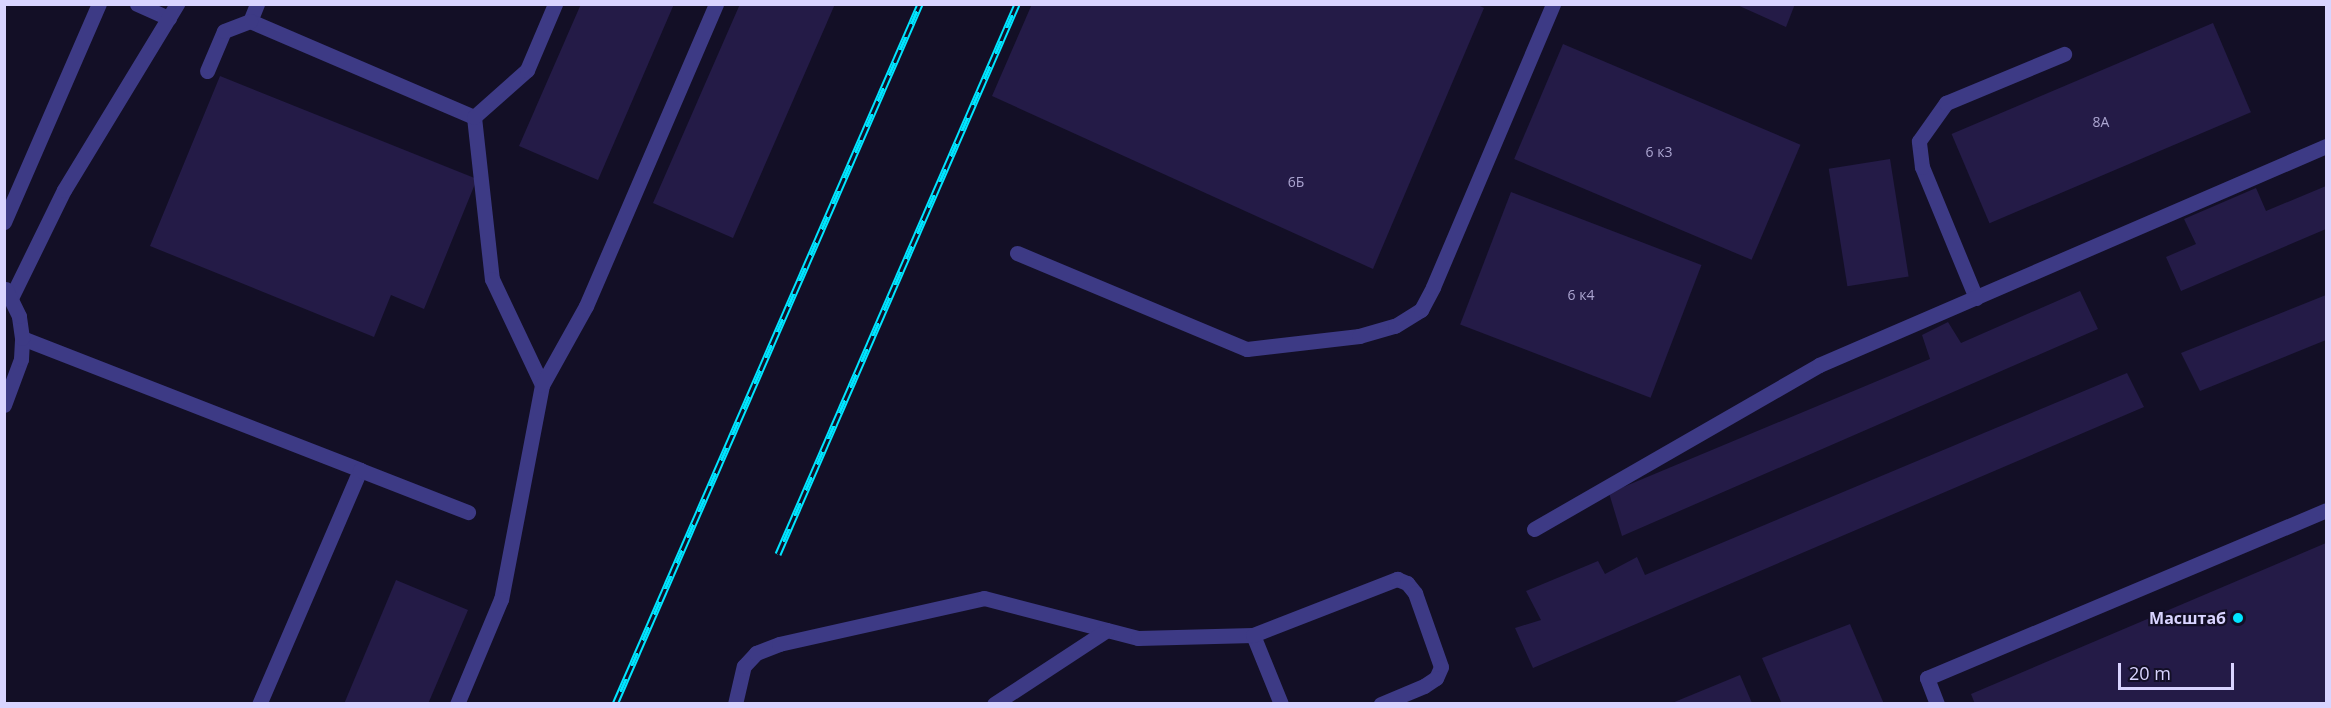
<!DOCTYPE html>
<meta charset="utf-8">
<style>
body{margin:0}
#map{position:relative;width:2331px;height:708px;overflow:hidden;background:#130f26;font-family:"Open Sans",sans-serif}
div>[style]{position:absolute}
.building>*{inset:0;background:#241b47;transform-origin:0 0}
.minor>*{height:15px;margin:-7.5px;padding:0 7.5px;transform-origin:7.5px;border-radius:7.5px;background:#3d3a85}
.rail>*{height:7px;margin-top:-3.5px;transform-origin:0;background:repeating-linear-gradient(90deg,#130f26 0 14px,#00e5ff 0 28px);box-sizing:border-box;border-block:2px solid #00e5ff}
.dots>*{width:16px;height:16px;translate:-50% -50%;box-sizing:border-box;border:3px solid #130f26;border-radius:50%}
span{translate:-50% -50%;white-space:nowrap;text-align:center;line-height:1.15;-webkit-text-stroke:4.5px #130f26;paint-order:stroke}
.number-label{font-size:14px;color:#aca6d1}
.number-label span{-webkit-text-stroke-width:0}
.poi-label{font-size:16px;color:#d9d4ff;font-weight:700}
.right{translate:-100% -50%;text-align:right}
.frame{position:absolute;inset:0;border:6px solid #d9d4ff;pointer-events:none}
.scale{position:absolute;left:2118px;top:663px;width:116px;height:27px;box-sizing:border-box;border:3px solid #d9d4ff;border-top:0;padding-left:8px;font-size:18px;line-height:21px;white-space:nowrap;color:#d9d4ff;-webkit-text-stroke:4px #130f26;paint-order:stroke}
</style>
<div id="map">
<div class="building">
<div style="clip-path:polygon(581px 4px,674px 4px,598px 180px,519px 146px)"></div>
<div style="clip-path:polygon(740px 4px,835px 4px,733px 238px,653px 203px)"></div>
<div style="clip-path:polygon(1032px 4px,1476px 4px,1484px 8px,1373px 269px,992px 96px)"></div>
<div style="clip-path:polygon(1735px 4px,1795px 4px,1786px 27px)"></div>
<div style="left:2213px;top:23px;width:97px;height:284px;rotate:67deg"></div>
<div style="left:1563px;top:44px;width:258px;height:125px;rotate:23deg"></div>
<div style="clip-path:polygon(220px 76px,477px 179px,424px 309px,391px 295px,374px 337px,150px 246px)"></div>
<div style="left:1890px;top:159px;width:119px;height:62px;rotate:81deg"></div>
<div style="clip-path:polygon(2326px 186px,2326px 229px,2181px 291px,2166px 257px,2196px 244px,2184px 219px,2256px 188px,2266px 211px)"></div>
<div style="left:1511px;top:192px;width:204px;height:142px;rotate:21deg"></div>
<div style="clip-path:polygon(2080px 291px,2098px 329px,1622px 536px,1609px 493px,1930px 359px,1922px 335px,1948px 322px,1961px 343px)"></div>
<div style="clip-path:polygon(2326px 295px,2326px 340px,2200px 391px,2181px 353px)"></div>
<div style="clip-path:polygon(2127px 373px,2144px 407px,1533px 668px,1515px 628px,1541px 620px,1526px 591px,1598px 561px,1605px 574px,1637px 557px,1645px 575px)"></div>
<div style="clip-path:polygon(2326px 543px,2326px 704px,1975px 704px,1971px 694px)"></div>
<div style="clip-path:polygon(396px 580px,468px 610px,428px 704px,344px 704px)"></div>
<div style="clip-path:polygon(1850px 624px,1884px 704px,1782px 704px,1762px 658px)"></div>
<div style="clip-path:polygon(1740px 675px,1752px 703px,1672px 703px)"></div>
</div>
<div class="minor">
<div style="left:137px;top:4px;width:35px;rotate:24deg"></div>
<div style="left:257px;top:4px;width:18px;rotate:112deg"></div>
<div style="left:250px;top:21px;width:244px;rotate:23.2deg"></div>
<div style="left:474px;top:117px;width:163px;rotate:83.7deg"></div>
<div style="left:492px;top:279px;width:117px;rotate:64.7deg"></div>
<div style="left:542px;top:385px;width:218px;rotate:100.8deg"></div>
<div style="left:501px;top:599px;width:114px;rotate:112.7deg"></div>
<div style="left:207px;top:71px;width:43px;rotate:-67deg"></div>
<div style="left:224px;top:31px;width:28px;rotate:-21deg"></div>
<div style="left:474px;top:117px;width:71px;rotate:-41.6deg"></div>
<div style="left:527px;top:70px;width:72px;rotate:-67deg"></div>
<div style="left:4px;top:222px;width:238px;rotate:-66.5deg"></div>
<div style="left:1017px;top:253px;width:249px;rotate:22.7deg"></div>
<div style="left:1247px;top:349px;width:113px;rotate:-6.6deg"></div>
<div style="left:1359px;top:336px;width:37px;rotate:-16deg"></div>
<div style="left:1395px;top:326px;width:31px;rotate:-32deg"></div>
<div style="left:1421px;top:310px;width:26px;rotate:-62deg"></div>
<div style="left:1433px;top:287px;width:307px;rotate:-67deg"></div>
<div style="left:12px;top:296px;width:118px;rotate:-63.9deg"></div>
<div style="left:64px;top:190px;width:218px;rotate:-58.7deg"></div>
<div style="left:1976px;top:298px;width:142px;rotate:-112.4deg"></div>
<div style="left:1922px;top:167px;width:26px;rotate:-97deg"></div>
<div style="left:1919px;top:141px;width:47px;rotate:-54.6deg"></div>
<div style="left:1946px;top:103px;width:128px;rotate:-22.6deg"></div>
<div style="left:22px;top:338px;width:363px;rotate:21.3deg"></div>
<div style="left:360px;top:470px;width:255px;rotate:113.3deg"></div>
<div style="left:542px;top:385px;width:90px;rotate:-60.9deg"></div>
<div style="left:586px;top:306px;width:329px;rotate:-66.7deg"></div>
<div style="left:4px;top:405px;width:49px;rotate:-69.7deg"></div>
<div style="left:21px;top:359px;width:21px;rotate:-87deg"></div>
<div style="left:22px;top:338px;width:22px;rotate:-98deg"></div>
<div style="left:19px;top:316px;width:30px;rotate:-116deg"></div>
<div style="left:360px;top:470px;width:116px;rotate:21.3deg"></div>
<div style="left:1534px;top:529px;width:329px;rotate:-29.9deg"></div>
<div style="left:1819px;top:365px;width:552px;rotate:-23.36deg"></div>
<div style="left:1253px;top:635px;width:74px;rotate:67.9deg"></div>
<div style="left:735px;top:704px;width:39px;rotate:-77deg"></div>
<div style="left:744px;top:666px;width:18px;rotate:-47deg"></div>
<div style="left:756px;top:653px;width:25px;rotate:-21deg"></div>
<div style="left:779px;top:644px;width:210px;rotate:-12.6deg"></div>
<div style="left:984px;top:598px;width:159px;rotate:14.6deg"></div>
<div style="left:1138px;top:638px;width:115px;rotate:-1.5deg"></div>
<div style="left:1253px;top:635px;width:155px;rotate:-21.3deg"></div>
<div style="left:1397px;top:579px;width:11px;rotate:22deg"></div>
<div style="left:1407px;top:583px;width:13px;rotate:51deg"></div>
<div style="left:1415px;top:593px;width:78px;rotate:70.6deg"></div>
<div style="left:1441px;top:667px;width:12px;rotate:114deg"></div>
<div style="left:1436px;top:678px;width:14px;rotate:146deg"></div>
<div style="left:1424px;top:686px;width:47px;rotate:157.3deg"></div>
<div style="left:994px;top:704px;width:135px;rotate:-33.2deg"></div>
<div style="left:1937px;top:704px;width:28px;rotate:-111deg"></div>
<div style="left:1927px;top:678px;width:433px;rotate:-22.8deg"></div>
</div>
<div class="rail">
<div style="left:778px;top:554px;width:600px;rotate:-66.51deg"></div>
<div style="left:615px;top:704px;width:764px;rotate:-66.46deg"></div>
</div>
<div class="dots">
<div style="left:2238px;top:618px;background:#00e5ff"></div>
</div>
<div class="number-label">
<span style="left:2101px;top:122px">8А</span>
<span style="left:1659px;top:152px">6 к3</span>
<span style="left:1296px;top:182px">6Б</span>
<span style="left:1581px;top:295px">6 к4</span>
</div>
<div class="poi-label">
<span class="right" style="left:2226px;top:618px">Масштаб</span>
</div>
<div class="frame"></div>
<div class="scale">20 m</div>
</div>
